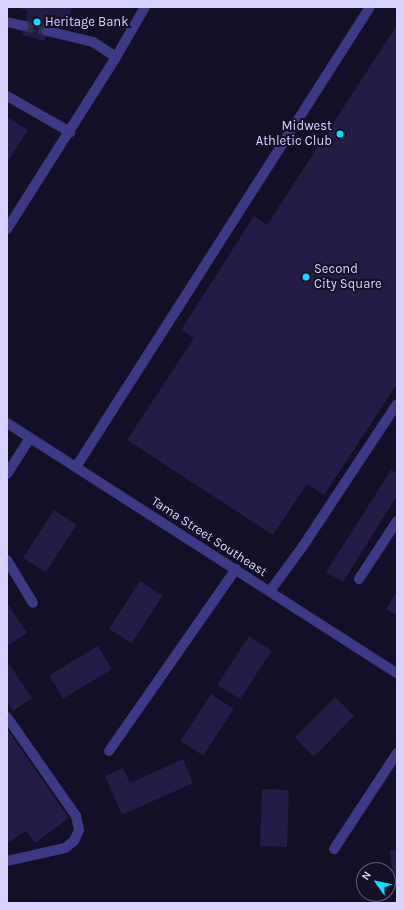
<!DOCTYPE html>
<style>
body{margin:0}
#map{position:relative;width:404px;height:910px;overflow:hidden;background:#130f26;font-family:Karla,sans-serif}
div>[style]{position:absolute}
.building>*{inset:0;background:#241b47;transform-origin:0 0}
.minor-tunnel>*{height:10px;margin-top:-5px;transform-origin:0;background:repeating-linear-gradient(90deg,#312d47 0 10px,transparent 0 15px)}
.minor>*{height:10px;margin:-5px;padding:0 5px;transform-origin:5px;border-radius:5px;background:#3d3a85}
.dots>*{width:11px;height:11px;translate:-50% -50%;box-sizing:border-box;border:2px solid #130f26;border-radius:50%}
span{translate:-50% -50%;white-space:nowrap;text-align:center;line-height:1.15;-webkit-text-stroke:4px #130f26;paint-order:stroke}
.poi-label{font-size:13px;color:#d9d4ff}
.left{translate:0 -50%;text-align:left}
.right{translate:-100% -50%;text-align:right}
.street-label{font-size:13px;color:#d9d4ff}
.frame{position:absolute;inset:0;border:8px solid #d9d4ff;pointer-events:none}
.north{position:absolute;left:356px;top:862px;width:40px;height:40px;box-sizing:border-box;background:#130f26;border:1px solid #625e7d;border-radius:50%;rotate:303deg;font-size:11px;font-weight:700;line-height:16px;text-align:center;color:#d9d4ff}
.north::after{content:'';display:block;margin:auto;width:14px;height:18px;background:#00e5ff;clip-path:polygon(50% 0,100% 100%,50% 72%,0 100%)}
</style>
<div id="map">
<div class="building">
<div style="clip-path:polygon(17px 7px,72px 7px,69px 19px,51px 15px,45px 41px,22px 35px,28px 11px)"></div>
<div style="clip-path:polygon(397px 25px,397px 384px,324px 495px,307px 484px,273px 535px,127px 440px,194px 338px,181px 330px,254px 216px,267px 225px)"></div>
<div style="clip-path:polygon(7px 117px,28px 130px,7px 163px)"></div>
<div style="clip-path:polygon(391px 470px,397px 473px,397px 496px,343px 582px,326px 572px)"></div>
<div style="left:54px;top:510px;width:27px;height:57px;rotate:33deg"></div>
<div style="left:140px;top:581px;width:27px;height:57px;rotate:33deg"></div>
<div style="clip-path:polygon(397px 591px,397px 616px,386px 609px)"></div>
<div style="clip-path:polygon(7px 603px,27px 633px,9px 645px,7px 642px)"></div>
<div style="left:249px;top:636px;width:27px;height:58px;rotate:33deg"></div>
<div style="left:98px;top:646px;width:27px;height:57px;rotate:59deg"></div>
<div style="clip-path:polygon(7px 661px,32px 698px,13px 711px,7px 702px)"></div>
<div style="left:211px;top:694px;width:27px;height:56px;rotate:33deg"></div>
<div style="left:335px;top:697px;width:27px;height:57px;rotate:45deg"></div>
<div style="clip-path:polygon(7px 729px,69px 818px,35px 843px,26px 831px,7px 843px)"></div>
<div style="clip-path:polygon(183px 759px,193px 783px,122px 815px,105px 776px,123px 768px,130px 783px)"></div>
<div style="left:262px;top:789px;width:27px;height:57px;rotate:2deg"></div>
<div style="clip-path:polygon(390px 850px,397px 850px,397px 877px,393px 877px)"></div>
</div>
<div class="minor-tunnel">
<div style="left:24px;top:26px;width:24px;rotate:12deg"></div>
</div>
<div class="minor">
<div style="left:7px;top:22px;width:17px;rotate:13deg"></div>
<div style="left:47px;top:31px;width:47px;rotate:13.4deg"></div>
<div style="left:93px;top:42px;width:27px;rotate:33deg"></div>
<div style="left:7px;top:96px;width:73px;rotate:29.7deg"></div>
<div style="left:7px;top:229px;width:204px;rotate:-57.6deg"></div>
<div style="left:116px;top:57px;width:58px;rotate:-59.9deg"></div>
<div style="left:7px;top:423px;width:463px;rotate:32.7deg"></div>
<div style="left:76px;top:467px;width:546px;rotate:-57.42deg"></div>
<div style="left:7px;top:474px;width:43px;rotate:-57.4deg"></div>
<div style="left:7px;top:560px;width:50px;rotate:58.8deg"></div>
<div style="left:359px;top:579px;width:69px;rotate:-56.8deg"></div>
<div style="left:270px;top:591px;width:56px;rotate:-53.7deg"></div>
<div style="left:303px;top:546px;width:170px;rotate:-56.5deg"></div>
<div style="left:7px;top:717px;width:121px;rotate:55.1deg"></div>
<div style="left:76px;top:816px;width:14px;rotate:78deg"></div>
<div style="left:79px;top:830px;width:12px;rotate:114deg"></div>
<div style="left:74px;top:841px;width:11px;rotate:142deg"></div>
<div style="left:65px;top:848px;width:59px;rotate:167.4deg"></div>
<div style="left:109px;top:751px;width:222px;rotate:-55.1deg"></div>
<div style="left:334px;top:849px;width:115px;rotate:-56.7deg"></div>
</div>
<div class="dots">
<div style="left:37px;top:22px;background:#00e5ff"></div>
<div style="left:340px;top:134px;background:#00e5ff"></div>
<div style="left:306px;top:277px;background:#00e5ff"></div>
</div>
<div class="poi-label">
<span class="left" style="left:45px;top:22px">Heritage Bank</span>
<span class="right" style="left:332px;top:134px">Midwest<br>Athletic Club</span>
<span class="left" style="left:314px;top:277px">Second<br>City Square</span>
</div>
<div class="street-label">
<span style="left:209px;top:537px;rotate:33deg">Tama Street Southeast</span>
</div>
<div class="frame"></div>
<div class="north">N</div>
</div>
